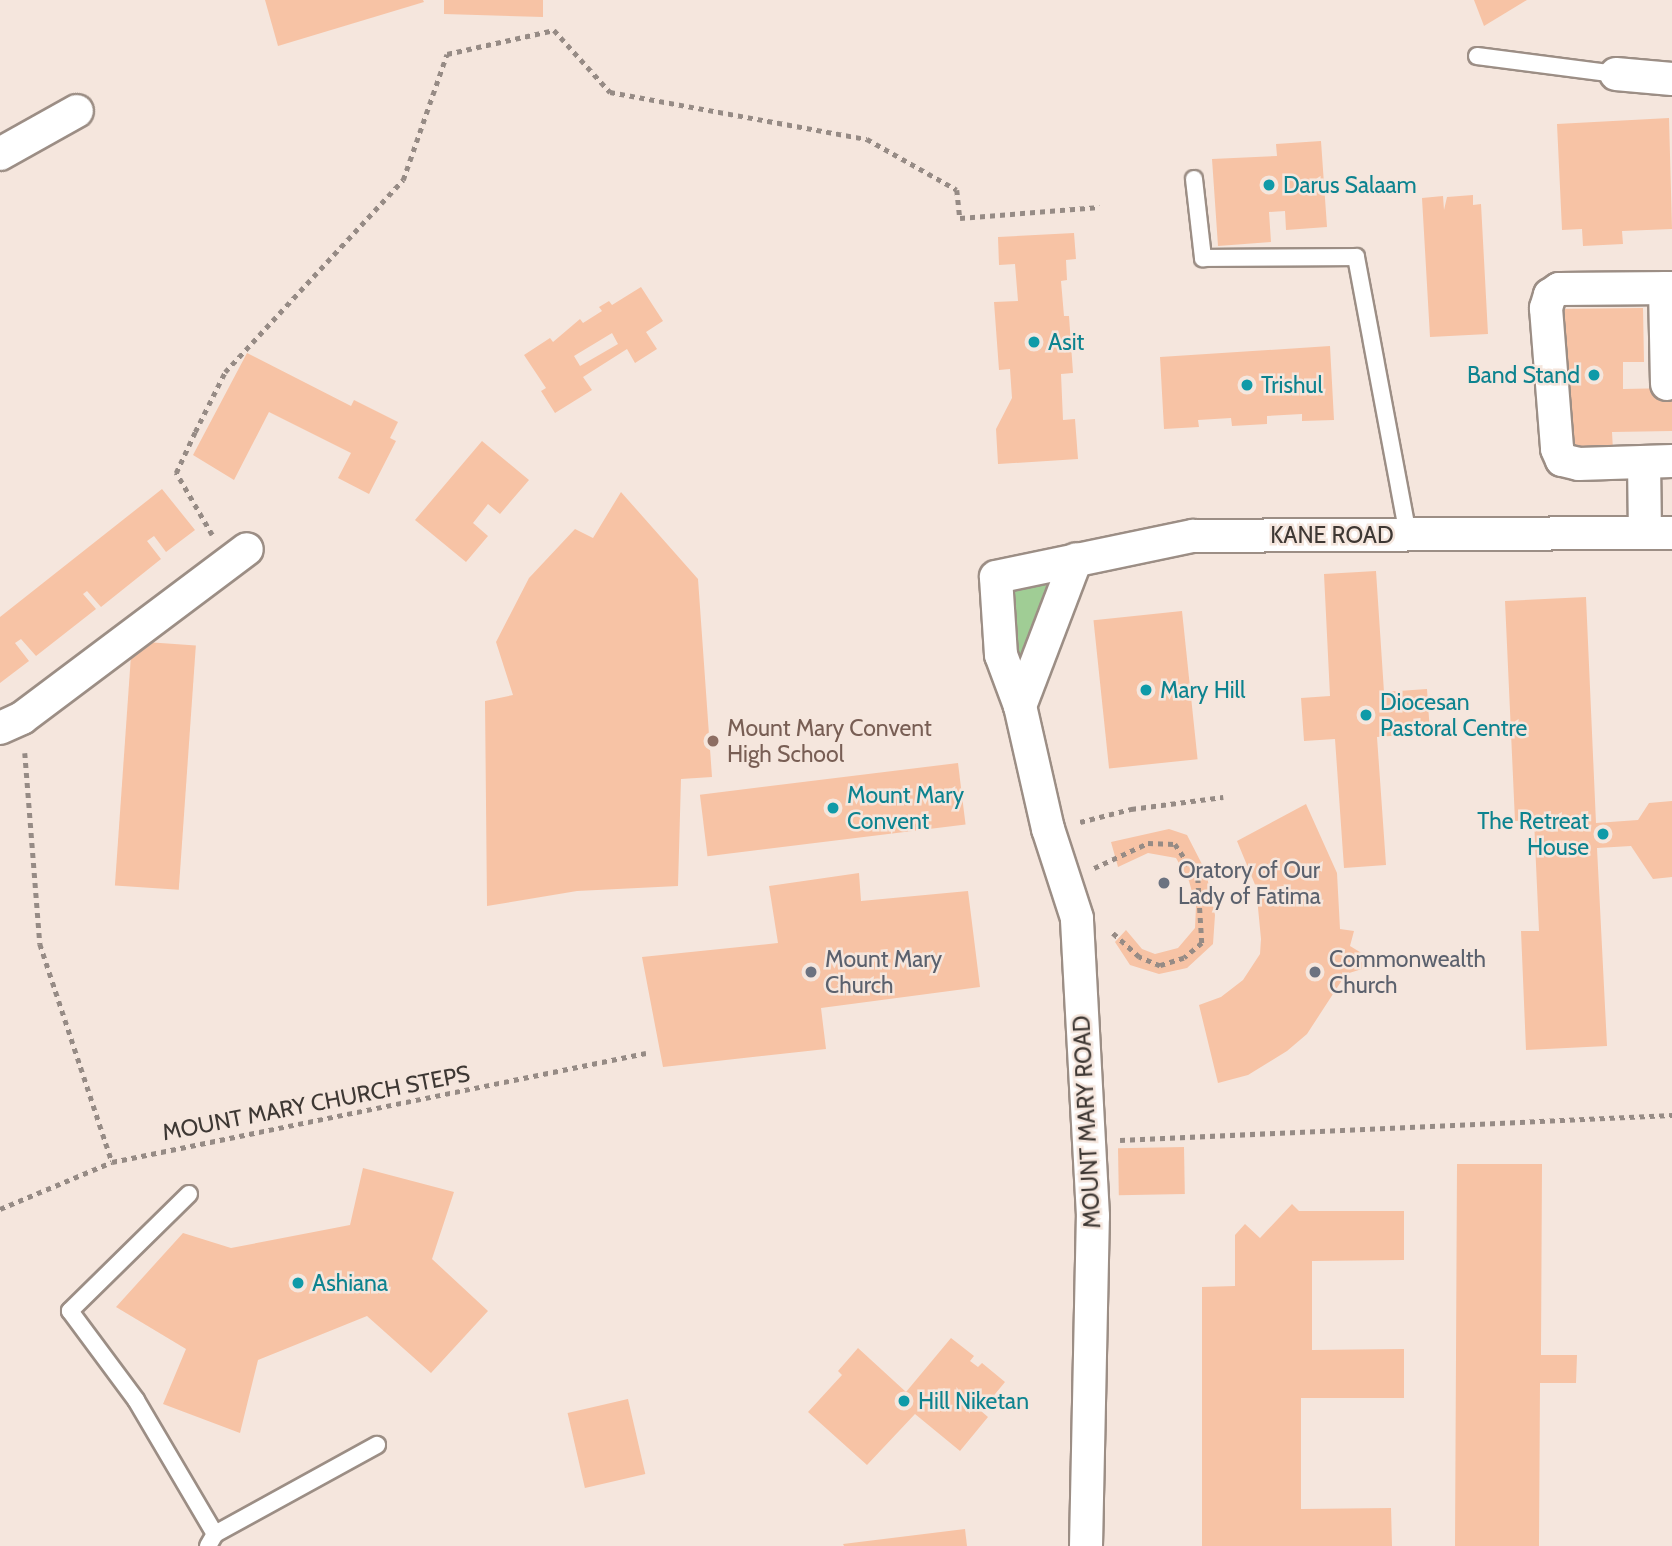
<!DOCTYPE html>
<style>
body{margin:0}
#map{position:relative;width:1672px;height:1546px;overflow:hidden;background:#f5e6dd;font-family:Cabin,sans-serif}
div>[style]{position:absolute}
.green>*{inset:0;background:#a0cd95}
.building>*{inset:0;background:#f7c3a5;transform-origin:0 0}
.path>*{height:4.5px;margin-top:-2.25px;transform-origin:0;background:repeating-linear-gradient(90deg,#968b85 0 5px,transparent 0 10px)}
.roads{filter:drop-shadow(2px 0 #9c8e85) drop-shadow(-2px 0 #9c8e85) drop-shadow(0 2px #9c8e85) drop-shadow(0 -2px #9c8e85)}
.lane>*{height:16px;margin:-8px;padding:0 8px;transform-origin:8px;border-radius:8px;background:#fff}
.street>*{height:32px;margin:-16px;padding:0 16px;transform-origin:16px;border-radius:16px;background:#fff}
.dots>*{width:19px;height:19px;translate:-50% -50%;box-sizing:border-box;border:4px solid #f5e6dd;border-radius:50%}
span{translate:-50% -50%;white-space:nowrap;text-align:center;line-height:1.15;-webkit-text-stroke:5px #f5e6dd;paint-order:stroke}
.culture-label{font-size:23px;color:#0d838f}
.left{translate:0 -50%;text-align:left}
.right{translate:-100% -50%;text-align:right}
.street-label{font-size:23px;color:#3e3834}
.education-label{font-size:23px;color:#785e54}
.worship-label{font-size:23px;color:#5b616d}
</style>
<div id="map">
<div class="green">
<div style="clip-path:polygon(1048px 579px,1040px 630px,1022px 674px,1010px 639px,1007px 587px)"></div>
</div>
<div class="building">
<div style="clip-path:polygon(265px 0,423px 0,424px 2px,278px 46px)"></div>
<div style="clip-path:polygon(444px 0,543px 0,543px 17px,444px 14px)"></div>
<div style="clip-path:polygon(1474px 0,1527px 0,1484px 26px)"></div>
<div style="clip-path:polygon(1669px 118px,1672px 229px,1622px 231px,1623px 244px,1583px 246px,1582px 229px,1562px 230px,1557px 124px)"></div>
<div style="clip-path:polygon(1321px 141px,1327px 227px,1286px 230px,1285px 211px,1269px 212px,1271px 242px,1218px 246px,1212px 159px,1277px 156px,1276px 144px)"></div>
<div style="clip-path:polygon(1473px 195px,1473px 205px,1481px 204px,1488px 334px,1430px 337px,1422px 198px,1443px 196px,1444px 210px,1447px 197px)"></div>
<div style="clip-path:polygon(1074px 233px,1076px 259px,1066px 260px,1067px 280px,1061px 281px,1064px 316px,1069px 316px,1073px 373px,1061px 374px,1063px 420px,1075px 419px,1078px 459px,998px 464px,996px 429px,1012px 398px,1010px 369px,999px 370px,994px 302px,1018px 301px,1015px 264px,999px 265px,998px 237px)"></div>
<div style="clip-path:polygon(evenodd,641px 287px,663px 321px,646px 332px,657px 349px,635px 363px,627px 349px,583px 377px,592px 390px,555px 413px,541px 391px,546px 388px,524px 355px,550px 338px,553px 342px,580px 319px,583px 323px,602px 311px,599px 307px,609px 301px,612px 305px,641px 287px,612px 333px,618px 344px,580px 366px,574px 356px,612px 333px)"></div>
<div style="clip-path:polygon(1643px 308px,1644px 362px,1623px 362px,1623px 389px,1672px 388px,1672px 431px,1612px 432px,1613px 450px,1566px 451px,1553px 309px)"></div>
<div style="clip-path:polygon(1330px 346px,1334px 420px,1302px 421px,1302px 414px,1267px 416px,1267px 424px,1232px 426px,1231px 418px,1198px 420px,1199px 427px,1164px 429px,1160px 357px)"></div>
<div style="clip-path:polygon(247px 353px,351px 406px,354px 400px,398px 422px,390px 438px,396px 441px,369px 494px,338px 478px,351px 453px,269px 412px,234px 480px,193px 455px)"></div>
<div style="clip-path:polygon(482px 441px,529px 480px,500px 514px,488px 504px,473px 523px,488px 536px,466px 562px,415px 520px)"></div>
<div style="clip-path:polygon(162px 489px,195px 530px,166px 552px,154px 536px,147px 541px,161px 559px,101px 607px,87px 591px,83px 594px,96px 609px,36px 656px,21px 639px,15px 643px,29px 661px,0 683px,0 617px)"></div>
<div style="clip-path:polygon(621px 492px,698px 579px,712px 777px,681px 779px,678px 886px,577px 891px,487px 906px,485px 701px,513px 695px,496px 642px,529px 578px,575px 529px,593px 538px)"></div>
<div style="clip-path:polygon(1376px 571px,1384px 692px,1427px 689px,1430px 733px,1377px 737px,1386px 865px,1344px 868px,1335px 739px,1304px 741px,1301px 698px,1330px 696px,1324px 574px)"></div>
<div style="clip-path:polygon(1586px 597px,1596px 823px,1638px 820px,1649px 803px,1672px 801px,1672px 877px,1653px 879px,1631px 846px,1597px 848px,1607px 1046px,1526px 1050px,1521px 931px,1539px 931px,1534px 820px,1515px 821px,1505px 601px)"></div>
<div style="left:1182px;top:611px;width:149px;height:89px;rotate:84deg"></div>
<div style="left:132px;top:641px;width:64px;height:245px;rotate:4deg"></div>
<div style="left:958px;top:763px;width:62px;height:260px;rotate:83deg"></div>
<div style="clip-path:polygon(1306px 804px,1337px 873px,1340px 929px,1354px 931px,1350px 946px,1363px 954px,1366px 962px,1362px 969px,1346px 974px,1307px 1034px,1287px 1051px,1248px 1075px,1218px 1083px,1199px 1005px,1221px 997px,1243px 980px,1260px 954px,1261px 939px,1256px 887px,1237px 841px)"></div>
<div style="clip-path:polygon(1169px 829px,1187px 835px,1206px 872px,1215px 915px,1213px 944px,1187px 968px,1159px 974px,1130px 965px,1115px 942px,1126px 930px,1142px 949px,1155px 954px,1178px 948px,1195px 928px,1196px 906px,1189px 881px,1176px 858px,1148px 853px,1118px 867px,1111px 842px)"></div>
<div style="clip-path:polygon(859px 873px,861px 901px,968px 891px,980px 987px,821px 1008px,826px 1049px,663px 1067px,642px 957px,778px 943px,769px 886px)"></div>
<div style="left:1184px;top:1147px;width:47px;height:66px;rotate:89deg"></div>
<div style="clip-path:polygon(1457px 1164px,1542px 1164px,1541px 1355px,1577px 1355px,1576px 1383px,1540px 1383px,1539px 1546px,1455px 1546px)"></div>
<div style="clip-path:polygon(363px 1168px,454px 1192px,432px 1259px,488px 1311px,431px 1373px,367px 1316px,258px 1360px,240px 1433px,163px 1404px,186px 1349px,116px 1307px,183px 1233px,231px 1248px,350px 1225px)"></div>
<div style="clip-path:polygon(1292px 1204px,1299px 1211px,1404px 1211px,1404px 1260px,1312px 1261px,1312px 1350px,1404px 1349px,1404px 1398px,1301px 1398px,1301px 1509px,1391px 1508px,1392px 1546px,1202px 1546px,1202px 1287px,1235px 1286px,1235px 1235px,1245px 1224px,1260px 1238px)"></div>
<div style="clip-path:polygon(951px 1338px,974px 1356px,970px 1361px,978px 1367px,982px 1363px,1005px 1382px,981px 1411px,988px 1417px,960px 1451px,915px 1414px,867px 1465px,808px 1412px,842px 1375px,838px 1371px,858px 1348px,906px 1392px)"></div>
<div style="left:628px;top:1399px;width:77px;height:62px;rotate:77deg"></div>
<div style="clip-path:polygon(965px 1529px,967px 1546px,844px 1546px,843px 1544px)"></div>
</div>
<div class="path">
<div style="left:212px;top:535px;width:72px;rotate:-120.1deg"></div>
<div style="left:176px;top:473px;width:45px;rotate:-65.1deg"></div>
<div style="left:195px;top:432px;width:67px;rotate:-63.4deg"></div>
<div style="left:225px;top:372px;width:262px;rotate:-47.2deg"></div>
<div style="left:403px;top:180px;width:133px;rotate:-70.8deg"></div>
<div style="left:447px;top:54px;width:110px;rotate:-12.6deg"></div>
<div style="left:554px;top:30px;width:84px;rotate:47.9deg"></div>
<div style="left:610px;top:92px;width:261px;rotate:10.4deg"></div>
<div style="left:867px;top:139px;width:103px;rotate:29.5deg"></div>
<div style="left:957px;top:190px;width:28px;rotate:84deg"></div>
<div style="left:960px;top:218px;width:140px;rotate:-4.5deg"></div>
<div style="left:25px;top:753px;width:192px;rotate:85.5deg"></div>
<div style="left:40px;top:944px;width:230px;rotate:71.7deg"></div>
<div style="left:1080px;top:822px;width:53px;rotate:-14.3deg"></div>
<div style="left:1131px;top:809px;width:93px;rotate:-7.4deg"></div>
<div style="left:1094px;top:868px;width:60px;rotate:-24.8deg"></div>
<div style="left:1148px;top:843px;width:27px;rotate:2deg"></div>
<div style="left:1175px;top:844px;width:41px;rotate:55.9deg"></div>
<div style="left:1198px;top:878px;width:65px;rotate:86.5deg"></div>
<div style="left:1202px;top:943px;width:23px;rotate:140deg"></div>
<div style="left:1184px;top:958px;width:25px;rotate:162deg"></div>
<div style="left:1160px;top:966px;width:23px;rotate:-157deg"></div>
<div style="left:1139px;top:957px;width:38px;rotate:-138deg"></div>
<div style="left:1120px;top:1140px;width:553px;rotate:-2.59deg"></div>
<div style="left:0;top:1209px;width:121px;rotate:-22.8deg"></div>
<div style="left:112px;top:1162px;width:545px;rotate:-11.54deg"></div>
</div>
<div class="roads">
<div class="lane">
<div style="left:1477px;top:56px;width:140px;rotate:7.4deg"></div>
<div style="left:1194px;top:179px;width:80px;rotate:83.5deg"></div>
<div style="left:1203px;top:258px;width:153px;rotate:-0.4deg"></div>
<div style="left:1356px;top:257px;width:283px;rotate:79.4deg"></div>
<div style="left:189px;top:1194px;width:167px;rotate:135.5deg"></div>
<div style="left:70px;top:1311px;width:111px;rotate:53.4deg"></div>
<div style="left:136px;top:1400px;width:156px;rotate:59.5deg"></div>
<div style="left:215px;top:1534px;width:14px;rotate:120deg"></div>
<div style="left:215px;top:1534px;width:185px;rotate:-28.8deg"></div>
</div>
<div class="street">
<div style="left:1616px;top:74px;width:56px;rotate:5.1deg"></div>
<div style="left:0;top:154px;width:88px;rotate:-29.2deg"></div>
<div style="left:1665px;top:288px;width:96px;rotate:88.8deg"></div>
<div style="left:1672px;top:288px;width:113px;rotate:179.5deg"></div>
<div style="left:1559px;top:289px;width:11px;rotate:146deg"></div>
<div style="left:1550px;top:295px;width:14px;rotate:107deg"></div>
<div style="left:1546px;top:308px;width:141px;rotate:85.5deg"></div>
<div style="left:1557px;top:449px;width:12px;rotate:66deg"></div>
<div style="left:1562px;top:460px;width:17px;rotate:13deg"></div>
<div style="left:1579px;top:464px;width:93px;rotate:-1.8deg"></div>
<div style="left:1644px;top:462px;width:71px;rotate:89.2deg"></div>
<div style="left:1020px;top:706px;width:157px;rotate:-69.1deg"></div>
<div style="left:0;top:728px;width:24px;rotate:-24deg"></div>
<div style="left:22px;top:718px;width:281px;rotate:-36.9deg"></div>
<div style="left:1086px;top:1546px;width:330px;rotate:-88.8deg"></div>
<div style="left:1093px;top:1216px;width:298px;rotate:-93.1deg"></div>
<div style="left:1077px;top:918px;width:94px;rotate:-108deg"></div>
<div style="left:1048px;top:829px;width:126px;rotate:-102.8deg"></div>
<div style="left:1020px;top:706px;width:54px;rotate:-110.4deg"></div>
<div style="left:1001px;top:655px;width:78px;rotate:-93.7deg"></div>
<div style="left:996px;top:577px;width:201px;rotate:-11.8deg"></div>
<div style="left:1193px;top:536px;width:479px;rotate:-0.4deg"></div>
</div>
</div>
<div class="dots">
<div style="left:1269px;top:185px;background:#0f9aa8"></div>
<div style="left:1034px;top:342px;background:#0f9aa8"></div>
<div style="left:1594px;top:375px;background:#0f9aa8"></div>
<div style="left:1247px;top:385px;background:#0f9aa8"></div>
<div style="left:1146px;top:690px;background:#0f9aa8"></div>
<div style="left:1366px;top:715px;background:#0f9aa8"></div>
<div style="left:713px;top:741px;background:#8d6e63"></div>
<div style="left:833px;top:808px;background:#0f9aa8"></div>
<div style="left:1603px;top:834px;background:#0f9aa8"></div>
<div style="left:1164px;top:883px;background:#6b7280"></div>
<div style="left:811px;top:972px;background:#6b7280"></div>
<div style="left:1315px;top:972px;background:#6b7280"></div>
<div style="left:298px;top:1283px;background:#0f9aa8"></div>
<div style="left:904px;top:1401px;background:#0f9aa8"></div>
</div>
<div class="culture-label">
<span class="left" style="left:1283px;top:185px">Darus Salaam</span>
<span class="left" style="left:1048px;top:342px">Asit</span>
<span class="right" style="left:1580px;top:375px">Band Stand</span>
<span class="left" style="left:1261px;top:385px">Trishul</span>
<span class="left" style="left:1160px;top:690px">Mary Hill</span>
<span class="left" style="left:1380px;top:715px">Diocesan<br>Pastoral Centre</span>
<span class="left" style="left:847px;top:808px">Mount Mary<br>Convent</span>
<span class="right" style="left:1589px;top:834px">The Retreat<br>House</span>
<span class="left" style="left:312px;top:1283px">Ashiana</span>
<span class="left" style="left:918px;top:1401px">Hill Niketan</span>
</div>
<div class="street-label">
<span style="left:1332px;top:535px">KANE ROAD</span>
<span style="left:316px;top:1103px;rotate:-11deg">MOUNT MARY CHURCH STEPS</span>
<span style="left:1087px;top:1122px;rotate:-93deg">MOUNT MARY ROAD</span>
</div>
<div class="education-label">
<span class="left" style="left:727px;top:741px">Mount Mary Convent<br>High School</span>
</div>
<div class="worship-label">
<span class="left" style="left:1178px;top:883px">Oratory of Our<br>Lady of Fatima</span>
<span class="left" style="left:825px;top:972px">Mount Mary<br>Church</span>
<span class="left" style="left:1329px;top:972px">Commonwealth<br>Church</span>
</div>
</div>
